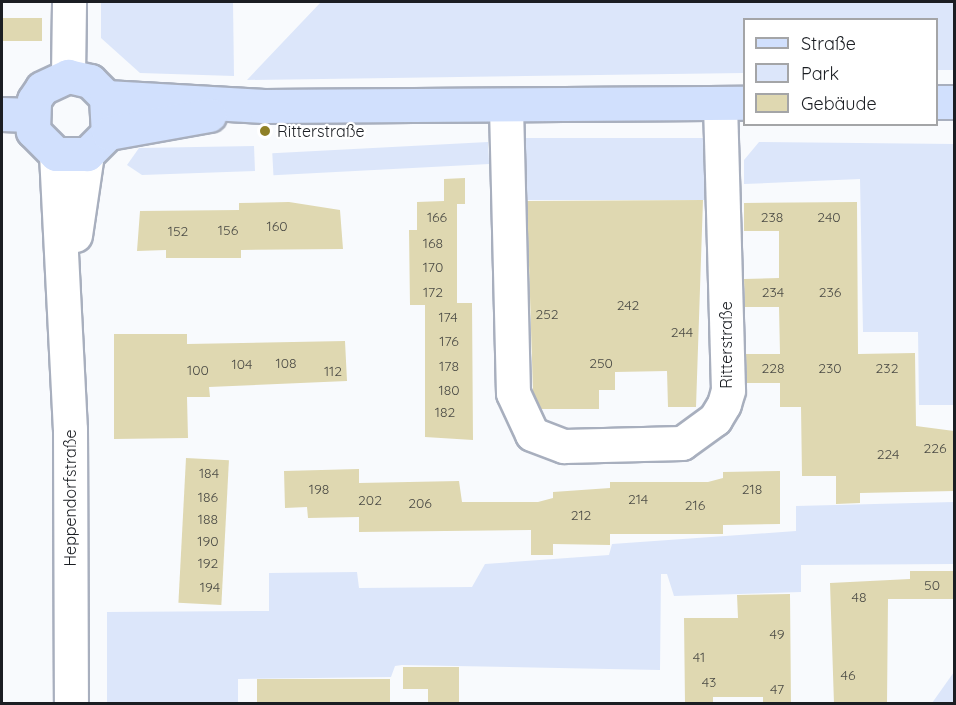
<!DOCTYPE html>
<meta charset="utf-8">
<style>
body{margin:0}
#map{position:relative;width:956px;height:705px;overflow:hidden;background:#f8fafd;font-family:Quicksand,sans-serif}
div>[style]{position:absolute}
.green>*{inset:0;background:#dce6fa;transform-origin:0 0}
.building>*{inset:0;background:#dfd8b1;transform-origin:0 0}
.roads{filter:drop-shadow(2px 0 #a8afbe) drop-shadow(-2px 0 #a8afbe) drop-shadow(0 2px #a8afbe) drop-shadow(0 -2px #a8afbe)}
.minor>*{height:33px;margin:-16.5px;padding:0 16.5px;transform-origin:16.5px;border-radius:16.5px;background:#fff}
.major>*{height:33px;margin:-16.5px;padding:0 16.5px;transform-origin:16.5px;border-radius:16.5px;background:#d1e0fd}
.dots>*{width:16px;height:16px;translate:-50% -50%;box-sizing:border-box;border:3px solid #fff;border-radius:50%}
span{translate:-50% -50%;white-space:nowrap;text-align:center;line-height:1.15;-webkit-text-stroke:4.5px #fff;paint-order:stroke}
.number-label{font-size:14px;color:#4c4c46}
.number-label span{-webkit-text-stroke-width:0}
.poi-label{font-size:16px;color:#1b1e23}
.left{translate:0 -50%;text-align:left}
.street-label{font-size:16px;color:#1b1e23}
.frame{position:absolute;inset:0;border:3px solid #1b1e23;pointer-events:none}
.legend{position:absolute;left:743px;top:18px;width:195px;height:108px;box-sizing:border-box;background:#fff;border:2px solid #a4a5a7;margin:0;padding:8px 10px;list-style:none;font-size:18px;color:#1b1e23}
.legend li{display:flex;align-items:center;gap:12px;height:30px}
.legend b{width:30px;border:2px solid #a4a5a7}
</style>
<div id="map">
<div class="green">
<div style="clip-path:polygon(101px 2px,233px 2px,234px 76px,140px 73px,101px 38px)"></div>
<div style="clip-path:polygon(321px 2px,954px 2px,954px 70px,937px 70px,936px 20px,744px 20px,744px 73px,247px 80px)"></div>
<div style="left:525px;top:138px;width:180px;height:62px"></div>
<div style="left:488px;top:142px;width:22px;height:216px;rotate:87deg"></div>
<div style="clip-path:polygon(759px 142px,954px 144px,954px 405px,919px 405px,918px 332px,863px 332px,860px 179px,744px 184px,744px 160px)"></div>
<div style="clip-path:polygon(254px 146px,255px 171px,142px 175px,127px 165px,139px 148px)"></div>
<div style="clip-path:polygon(954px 502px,954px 564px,801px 565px,801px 592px,674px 596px,667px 574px,661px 574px,660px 670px,402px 665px,395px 666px,391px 677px,238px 679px,238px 703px,107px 703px,107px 612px,269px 611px,269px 573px,357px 572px,359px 588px,472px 587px,485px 564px,609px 555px,612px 544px,796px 531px,796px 506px)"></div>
<div style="clip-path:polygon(954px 672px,954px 703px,932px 703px)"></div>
</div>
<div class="building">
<div style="left:2px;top:18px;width:40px;height:23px"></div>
<div style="clip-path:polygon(465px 178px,465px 204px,457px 204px,457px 303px,472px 303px,473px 440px,425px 437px,425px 305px,410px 305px,409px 230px,417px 230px,417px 202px,444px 201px,444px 179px)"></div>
<div style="clip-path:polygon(703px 200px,696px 407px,668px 407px,667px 371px,615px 372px,615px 390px,599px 390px,599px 409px,541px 409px,533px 392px,527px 201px)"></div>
<div style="clip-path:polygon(289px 202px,340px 210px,343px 249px,241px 250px,241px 258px,166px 258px,166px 250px,137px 251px,140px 211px,239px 210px,239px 203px)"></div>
<div style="clip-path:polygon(857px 202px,858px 354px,915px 353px,916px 426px,954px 431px,954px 491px,860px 493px,860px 503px,836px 504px,836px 476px,802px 476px,801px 407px,780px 407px,780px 383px,747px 383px,746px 354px,780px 354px,779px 307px,745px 307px,744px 279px,779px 278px,779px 231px,744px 231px,744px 203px)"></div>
<div style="clip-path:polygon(114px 334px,187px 334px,187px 344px,345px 341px,347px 381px,209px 387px,210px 397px,187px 397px,188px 438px,114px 439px)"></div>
<div style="left:186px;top:458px;width:43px;height:145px;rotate:3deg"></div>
<div style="clip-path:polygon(359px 469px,359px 483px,459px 481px,462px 502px,538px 502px,553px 498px,553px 492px,610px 488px,610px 482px,708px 482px,723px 478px,723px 472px,780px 471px,780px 524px,723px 525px,723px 534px,610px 534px,610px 545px,553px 544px,553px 555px,531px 555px,531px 530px,359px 532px,359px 517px,308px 518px,307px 507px,285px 508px,284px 471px)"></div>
<div style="clip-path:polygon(910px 571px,954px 571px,954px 599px,888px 599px,887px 704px,834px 704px,830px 583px,910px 579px)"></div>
<div style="clip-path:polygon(790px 594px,791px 704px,763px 704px,763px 697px,713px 697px,713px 704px,685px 704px,684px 618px,738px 618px,737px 595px)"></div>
<div style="clip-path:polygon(403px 667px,459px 667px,459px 704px,428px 704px,428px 689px,403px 689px)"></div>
<div style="left:390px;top:679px;width:25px;height:133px;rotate:90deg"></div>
</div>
<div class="roads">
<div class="minor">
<div style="left:68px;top:76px;width:74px;rotate:-89.2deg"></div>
<div style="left:506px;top:107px;width:286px;rotate:88.6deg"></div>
<div style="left:513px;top:393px;width:45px;rotate:65.1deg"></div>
<div style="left:532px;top:434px;width:34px;rotate:21deg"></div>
<div style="left:564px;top:446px;width:118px;rotate:-1.5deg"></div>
<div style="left:682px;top:443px;width:41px;rotate:-36deg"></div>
<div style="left:715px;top:419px;width:17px;rotate:-59deg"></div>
<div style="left:724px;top:404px;width:15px;rotate:-74deg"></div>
<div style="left:728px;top:390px;width:287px;rotate:-91.6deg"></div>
<div style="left:56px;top:154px;width:275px;rotate:87.1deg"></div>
<div style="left:70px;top:429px;width:275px;rotate:89.8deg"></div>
<div style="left:75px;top:235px;width:82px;rotate:-81.6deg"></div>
</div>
<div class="major">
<div style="left:106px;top:97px;width:36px;rotate:87deg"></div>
<div style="left:108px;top:133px;width:30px;rotate:135deg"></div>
<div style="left:87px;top:154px;width:31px;rotate:180deg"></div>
<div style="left:56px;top:154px;width:33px;rotate:-135deg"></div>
<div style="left:33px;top:131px;width:31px;rotate:-88deg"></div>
<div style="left:34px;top:100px;width:14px;rotate:-56deg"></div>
<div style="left:42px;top:88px;width:29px;rotate:-25deg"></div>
<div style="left:68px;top:76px;width:23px;rotate:13deg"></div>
<div style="left:90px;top:81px;width:23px;rotate:45deg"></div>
<div style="left:106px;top:97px;width:158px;rotate:3.3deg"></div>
<div style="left:264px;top:106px;width:480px;rotate:-0.4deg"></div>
<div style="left:936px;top:102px;width:18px"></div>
<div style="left:2px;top:114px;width:29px;rotate:2deg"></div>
<div style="left:108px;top:133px;width:103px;rotate:-10.1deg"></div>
</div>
</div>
<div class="dots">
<div style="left:265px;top:131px;background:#8f8027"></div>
</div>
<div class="number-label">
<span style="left:437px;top:217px">166</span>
<span style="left:772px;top:217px">238</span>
<span style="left:829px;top:217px">240</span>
<span style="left:277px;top:226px">160</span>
<span style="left:228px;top:230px">156</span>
<span style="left:178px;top:231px">152</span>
<span style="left:433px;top:243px">168</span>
<span style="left:433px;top:267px">170</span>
<span style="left:433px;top:292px">172</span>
<span style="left:773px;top:292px">234</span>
<span style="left:830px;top:292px">236</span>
<span style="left:628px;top:305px">242</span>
<span style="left:547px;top:314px">252</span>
<span style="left:448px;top:317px">174</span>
<span style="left:682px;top:332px">244</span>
<span style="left:449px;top:341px">176</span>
<span style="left:286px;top:363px">108</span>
<span style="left:601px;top:363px">250</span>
<span style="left:242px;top:364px">104</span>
<span style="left:449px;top:366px">178</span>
<span style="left:773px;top:368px">228</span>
<span style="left:830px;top:368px">230</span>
<span style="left:887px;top:368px">232</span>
<span style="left:198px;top:370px">100</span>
<span style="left:333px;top:371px">112</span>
<span style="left:449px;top:390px">180</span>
<span style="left:445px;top:412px">182</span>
<span style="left:935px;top:448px">226</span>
<span style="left:888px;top:454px">224</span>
<span style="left:209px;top:473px">184</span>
<span style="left:319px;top:489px">198</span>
<span style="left:752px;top:489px">218</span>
<span style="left:208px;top:497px">186</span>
<span style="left:638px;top:499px">214</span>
<span style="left:370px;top:500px">202</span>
<span style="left:420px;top:503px">206</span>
<span style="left:695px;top:505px">216</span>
<span style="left:581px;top:515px">212</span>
<span style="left:208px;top:519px">188</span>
<span style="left:208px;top:541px">190</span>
<span style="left:208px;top:563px">192</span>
<span style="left:932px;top:585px">50</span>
<span style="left:210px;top:587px">194</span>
<span style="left:859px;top:597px">48</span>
<span style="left:777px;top:634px">49</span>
<span style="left:699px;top:657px">41</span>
<span style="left:848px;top:675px">46</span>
<span style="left:709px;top:682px">43</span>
<span style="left:777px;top:689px">47</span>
</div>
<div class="poi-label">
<span class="left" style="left:277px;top:131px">Ritterstraße</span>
</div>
<div class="street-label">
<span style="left:726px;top:345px;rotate:-90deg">Ritterstraße</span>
<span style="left:70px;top:498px;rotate:-90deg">Heppendorfstraße</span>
</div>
<div class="frame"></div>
<ul class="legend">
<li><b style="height:8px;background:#d1e0fd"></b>Straße</li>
<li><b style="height:16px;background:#dce6fa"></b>Park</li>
<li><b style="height:16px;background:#dfd8b1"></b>Gebäude</li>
</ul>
</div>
